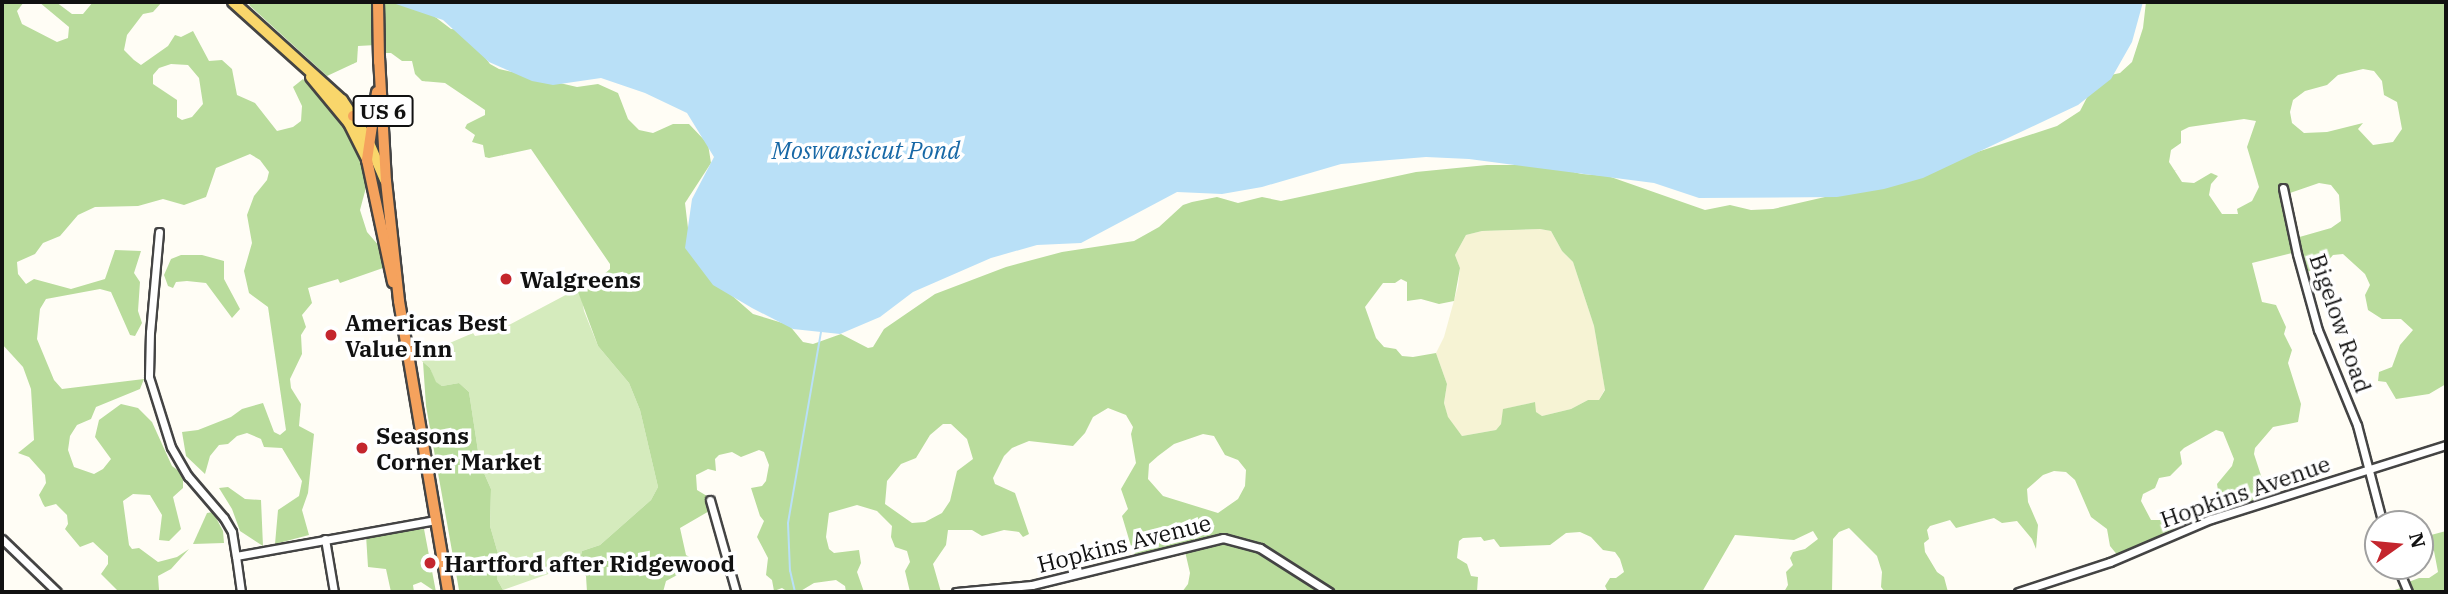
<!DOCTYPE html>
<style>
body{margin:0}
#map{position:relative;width:2448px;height:594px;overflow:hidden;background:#fffdf5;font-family:"IBM Plex Serif",serif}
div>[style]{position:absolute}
.farmland>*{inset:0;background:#f6f3d4}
.green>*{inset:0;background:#d5ebbd}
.forest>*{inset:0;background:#b9dc9c}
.water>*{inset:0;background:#b9e0f7}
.stream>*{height:2px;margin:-1px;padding:0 1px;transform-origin:1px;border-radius:1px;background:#b9e0f7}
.roads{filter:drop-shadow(2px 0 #444) drop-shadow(-2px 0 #444) drop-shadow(0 2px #444) drop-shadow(0 -2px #444)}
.minor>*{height:7px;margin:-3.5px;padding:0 3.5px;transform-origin:3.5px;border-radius:3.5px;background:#fff}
.major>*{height:10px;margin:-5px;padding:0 5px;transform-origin:5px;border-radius:5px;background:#f9d66b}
.highway>*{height:10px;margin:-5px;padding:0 5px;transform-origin:5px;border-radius:5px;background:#f5a25d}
.dots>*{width:19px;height:19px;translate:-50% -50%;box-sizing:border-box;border:4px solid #fff;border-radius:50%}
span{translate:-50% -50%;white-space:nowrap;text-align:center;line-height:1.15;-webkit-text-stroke:7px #fff;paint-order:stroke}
.shield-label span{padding:2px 5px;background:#fff;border:2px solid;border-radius:5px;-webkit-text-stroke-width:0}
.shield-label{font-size:21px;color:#111;font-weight:700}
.poi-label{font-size:23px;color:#111;font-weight:700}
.left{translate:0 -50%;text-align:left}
.street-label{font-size:23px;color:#111}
.water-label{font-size:24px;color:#1768a6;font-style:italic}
.frame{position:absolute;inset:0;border:4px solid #111;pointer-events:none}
.north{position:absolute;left:2364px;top:510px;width:70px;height:70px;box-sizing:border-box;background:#fff;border:2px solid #a0a0a0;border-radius:50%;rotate:75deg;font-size:19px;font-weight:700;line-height:28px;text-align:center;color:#111}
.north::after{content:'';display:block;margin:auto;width:24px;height:32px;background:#c4262e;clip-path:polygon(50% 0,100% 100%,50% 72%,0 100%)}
</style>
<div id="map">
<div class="farmland">
<div style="clip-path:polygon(1540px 229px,1551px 231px,1562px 251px,1573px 262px,1594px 326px,1605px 389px,1599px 400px,1588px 400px,1571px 409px,1542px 416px,1535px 412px,1535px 402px,1504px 409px,1501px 424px,1496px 430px,1462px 436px,1448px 418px,1444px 403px,1447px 384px,1436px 353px,1444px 337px,1458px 286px,1460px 268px,1455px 255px,1466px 235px,1482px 231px)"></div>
</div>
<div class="green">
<div style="clip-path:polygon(577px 289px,581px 293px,584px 311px,598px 346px,629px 383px,640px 410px,658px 487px,651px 500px,600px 545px,582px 551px,578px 567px,576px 564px,565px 567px,566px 573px,554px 572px,503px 590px,497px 579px,499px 557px,490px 526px,491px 489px,480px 464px,469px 392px,459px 383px,442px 386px,435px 382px,430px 368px,417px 357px,473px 333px,475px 336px,494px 333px)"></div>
</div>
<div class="forest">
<div style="clip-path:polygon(evenodd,2px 2px,24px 2px,17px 11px,22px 24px,57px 42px,68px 38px,69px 27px,39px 2px,56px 2px,72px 14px,83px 14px,93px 2px,162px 2px,153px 12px,143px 14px,127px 35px,124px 50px,134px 60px,141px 65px,168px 46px,175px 35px,181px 37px,193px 31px,209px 61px,222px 60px,232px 69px,237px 95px,255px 103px,277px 131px,293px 127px,301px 121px,302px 106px,293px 87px,303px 79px,349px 132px,368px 180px,360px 210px,367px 232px,380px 247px,383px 268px,340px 283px,338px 279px,308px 288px,312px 303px,302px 315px,306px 327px,301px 335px,302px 354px,290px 379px,291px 388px,301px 404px,299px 426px,314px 434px,308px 493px,302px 510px,309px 535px,275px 544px,278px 510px,299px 496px,302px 481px,282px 448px,264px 447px,261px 439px,247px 433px,237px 436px,228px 444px,219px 445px,210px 456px,205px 474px,186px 456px,182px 432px,198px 430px,231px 417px,242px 409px,263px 403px,274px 432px,280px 435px,286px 430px,268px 307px,249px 293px,244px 271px,252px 243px,247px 215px,254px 196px,267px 180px,269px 172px,260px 160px,250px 154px,216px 168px,206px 197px,184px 205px,163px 199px,138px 206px,95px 207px,78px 215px,60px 236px,43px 243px,35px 254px,17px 262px,18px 274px,26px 284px,34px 279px,71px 289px,105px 279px,115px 250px,141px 251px,134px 273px,140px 282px,138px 311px,142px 323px,135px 336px,130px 335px,111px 292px,100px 289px,46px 299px,40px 309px,37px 339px,54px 380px,62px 389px,144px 379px,140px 389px,96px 407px,91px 419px,77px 425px,70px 436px,68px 450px,74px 467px,94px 474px,103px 469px,111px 459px,95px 437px,99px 420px,121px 404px,138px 408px,152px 422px,172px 466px,183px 474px,183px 488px,173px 497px,181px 529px,169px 541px,159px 540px,162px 515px,150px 495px,133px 494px,123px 501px,129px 545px,132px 549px,139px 548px,158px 562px,177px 557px,189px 549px,171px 569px,158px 576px,159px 590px,156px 592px,119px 592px,101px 574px,108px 564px,108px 556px,93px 542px,80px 547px,65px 529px,68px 524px,67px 515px,56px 504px,45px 507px,43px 504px,39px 495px,46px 483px,45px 475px,29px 457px,18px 453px,34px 440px,31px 389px,23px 367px,2px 344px,2px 2px,171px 64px,188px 65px,199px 78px,203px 104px,192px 117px,182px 120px,177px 117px,177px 100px,153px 84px,153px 75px,159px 68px,171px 64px)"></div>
<div style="clip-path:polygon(evenodd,252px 2px,394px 2px,422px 7px,451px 29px,464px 30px,490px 64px,499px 69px,577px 87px,598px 84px,618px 93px,628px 119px,639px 130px,653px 133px,673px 124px,689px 124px,708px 144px,711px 163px,685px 203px,690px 245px,729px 293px,753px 314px,789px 325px,803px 342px,813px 344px,841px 334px,868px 348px,873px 347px,884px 329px,935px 294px,1006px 267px,1062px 252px,1134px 241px,1159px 227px,1183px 205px,1192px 202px,1217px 197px,1238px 203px,1262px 197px,1281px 201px,1416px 172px,1487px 165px,1544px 165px,1582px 174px,1608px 176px,1705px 210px,1730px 205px,1751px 210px,1773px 209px,1873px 186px,2057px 126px,2080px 111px,2097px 78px,2120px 73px,2132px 62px,2143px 28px,2146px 2px,2446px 2px,2446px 384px,2429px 394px,2396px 399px,2386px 382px,2378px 381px,2379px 372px,2392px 367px,2400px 345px,2413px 330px,2401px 319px,2382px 319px,2368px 310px,2365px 295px,2370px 285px,2365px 274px,2343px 254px,2333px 255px,2324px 266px,2304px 273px,2296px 252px,2252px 263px,2262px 302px,2276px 305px,2286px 327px,2284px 334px,2292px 350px,2288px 363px,2301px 404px,2298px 422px,2273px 427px,2255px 448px,2254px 454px,2269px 500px,2222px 515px,2217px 484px,2232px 466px,2234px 459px,2223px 432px,2216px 430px,2184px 448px,2180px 452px,2182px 464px,2170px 476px,2159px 478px,2155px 488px,2143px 494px,2141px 501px,2151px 520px,2169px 520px,2176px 533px,2119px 557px,2110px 546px,2107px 529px,2091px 517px,2075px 480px,2066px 472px,2054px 471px,2043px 475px,2027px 489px,2028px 502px,2038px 525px,2036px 549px,2032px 539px,2017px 521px,2002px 523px,1994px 518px,1956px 528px,1950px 520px,1930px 526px,1927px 530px,1929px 539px,1924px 543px,1925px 552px,1937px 572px,1944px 577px,1948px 592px,1885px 592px,1881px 587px,1882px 572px,1877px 556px,1849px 528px,1839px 532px,1833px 539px,1832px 592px,1784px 592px,1788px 585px,1786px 572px,1793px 565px,1790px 558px,1793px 552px,1805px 549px,1818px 539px,1813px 531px,1794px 540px,1735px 535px,1702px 592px,1608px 592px,1605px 586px,1610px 578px,1616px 578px,1624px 572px,1620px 559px,1615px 552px,1603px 550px,1591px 537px,1580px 532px,1566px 533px,1550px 545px,1500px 547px,1494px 539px,1484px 541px,1481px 537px,1463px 538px,1459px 541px,1457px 558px,1467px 564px,1471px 576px,1478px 577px,1477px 592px,1182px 592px,1188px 584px,1190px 573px,1184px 547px,1137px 558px,1131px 546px,1122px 516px,1128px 509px,1121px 489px,1136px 463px,1131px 434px,1133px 427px,1126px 415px,1108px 408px,1093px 417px,1085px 433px,1073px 446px,1029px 441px,1012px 448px,1004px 456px,993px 478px,995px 484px,1015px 493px,1029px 534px,1023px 537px,1019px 532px,1004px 530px,982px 536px,972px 530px,948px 530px,946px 545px,933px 564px,941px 592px,910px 592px,905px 571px,910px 562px,907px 551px,895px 547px,891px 537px,892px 526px,877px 511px,857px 505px,829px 513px,826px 537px,829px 549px,834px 553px,859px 550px,861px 563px,857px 572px,864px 592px,846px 592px,845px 586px,836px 580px,814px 583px,799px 592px,788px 592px,782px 588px,774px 591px,772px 580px,766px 575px,768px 558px,757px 537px,764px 521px,760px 516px,751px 488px,762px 486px,766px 481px,769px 465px,764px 452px,759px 450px,741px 457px,732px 452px,719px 455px,715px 459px,716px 471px,708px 469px,696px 475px,697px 490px,707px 496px,711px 510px,680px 528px,686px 555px,694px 560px,683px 564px,681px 573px,666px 581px,663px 592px,587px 592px,586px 576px,578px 567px,582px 551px,600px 545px,651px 500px,658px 487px,640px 410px,629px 383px,598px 346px,577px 289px,587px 289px,593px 284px,610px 269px,610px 264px,531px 149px,489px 158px,485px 157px,483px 145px,472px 142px,475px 135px,465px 128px,467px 124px,485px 115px,485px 110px,445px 83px,422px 81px,415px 74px,412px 61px,402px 61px,391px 53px,378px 53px,376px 45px,358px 46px,357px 62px,327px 76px,249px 5px,252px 2px,2363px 69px,2374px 71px,2382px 81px,2384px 95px,2397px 102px,2402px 129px,2393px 142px,2373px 145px,2358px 129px,2363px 123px,2327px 132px,2304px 133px,2292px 123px,2290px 112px,2293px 100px,2305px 91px,2327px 85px,2338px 75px,2363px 69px,252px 2px,2244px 119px,2256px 121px,2247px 147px,2259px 187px,2252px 201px,2237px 209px,2238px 214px,2222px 214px,2209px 195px,2211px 184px,2218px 176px,2211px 173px,2194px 183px,2182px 182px,2169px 162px,2171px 150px,2181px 143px,2181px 131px,2189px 127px,2244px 119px,252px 2px,2319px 183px,2331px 185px,2339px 195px,2341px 221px,2331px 228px,2296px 238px,2290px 193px,2319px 183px,252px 2px,1540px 229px,1551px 231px,1562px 251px,1573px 262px,1594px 326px,1605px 390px,1599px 400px,1588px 400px,1571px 409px,1542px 416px,1536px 412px,1535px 402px,1503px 409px,1501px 424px,1496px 430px,1462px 436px,1448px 417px,1444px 403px,1447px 384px,1436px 353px,1413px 357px,1402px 356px,1396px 349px,1384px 347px,1376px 338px,1365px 307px,1383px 283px,1395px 283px,1401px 279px,1407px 282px,1407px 301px,1421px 299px,1439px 304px,1454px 301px,1460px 268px,1455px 255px,1466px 235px,1482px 231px,1540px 229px,252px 2px,943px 424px,951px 424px,967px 439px,973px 459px,957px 471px,950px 501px,942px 513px,925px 522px,912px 523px,885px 504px,887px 481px,901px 464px,916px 458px,930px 435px,943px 424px,252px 2px,1203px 434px,1214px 436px,1225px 455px,1238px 460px,1246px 470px,1245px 486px,1238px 499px,1218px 513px,1163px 496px,1148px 479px,1149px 464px,1158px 456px,1174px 444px,1203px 434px)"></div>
<div style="clip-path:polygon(181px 255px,202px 255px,224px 261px,224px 279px,240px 309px,232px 318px,206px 283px,187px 281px,176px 282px,173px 288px,168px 286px,164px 275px,171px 259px)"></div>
<div style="clip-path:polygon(423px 362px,430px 368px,436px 382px,442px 386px,459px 383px,469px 392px,480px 464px,491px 489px,490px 526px,499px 557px,497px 579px,503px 590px,459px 590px,426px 406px)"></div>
<div style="clip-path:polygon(228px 487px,245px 499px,261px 500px,263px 546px,240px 531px,232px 509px,219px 488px)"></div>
<div style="clip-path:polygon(213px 512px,223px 531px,224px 543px,193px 544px,207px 513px)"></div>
<div style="clip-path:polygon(424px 529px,436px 592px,421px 582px,413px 585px,414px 592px,391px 592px,386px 569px,368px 567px,366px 535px)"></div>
<div style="clip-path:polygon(2446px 531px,2446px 592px,2389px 592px,2406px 586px,2406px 583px,2419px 578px,2429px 578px,2438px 572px,2434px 551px,2424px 543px,2431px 535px)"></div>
</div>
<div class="water">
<div style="clip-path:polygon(390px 2px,2143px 2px,2132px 42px,2111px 79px,2078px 105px,1923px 178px,1884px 189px,1837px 197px,1699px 198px,1654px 183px,1469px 159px,1426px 157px,1341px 164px,1262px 187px,1222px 194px,1177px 192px,1081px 243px,1037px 245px,991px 258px,913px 292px,880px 317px,840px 334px,793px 329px,752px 308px,713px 285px,685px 248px,692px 199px,714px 157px,687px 113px,645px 93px,601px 78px,553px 85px,532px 81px,489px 62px,443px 20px)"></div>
</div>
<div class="stream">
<div style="left:795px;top:592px;width:22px;rotate:-103deg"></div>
<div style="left:790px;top:571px;width:48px;rotate:-92.4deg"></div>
<div style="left:788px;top:523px;width:194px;rotate:-80.2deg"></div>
</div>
<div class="roads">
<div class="minor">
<div style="left:2283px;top:188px;width:67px;rotate:78deg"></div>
<div style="left:2297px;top:254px;width:79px;rotate:74.6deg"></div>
<div style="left:2318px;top:330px;width:103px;rotate:67.7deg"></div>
<div style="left:2357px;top:425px;width:102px;rotate:75.3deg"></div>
<div style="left:159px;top:232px;width:100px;rotate:95.1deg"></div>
<div style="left:150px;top:332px;width:45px;rotate:91.3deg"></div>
<div style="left:149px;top:377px;width:73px;rotate:72.6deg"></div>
<div style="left:171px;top:447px;width:34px;rotate:60deg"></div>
<div style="left:188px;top:476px;width:55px;rotate:49.4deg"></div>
<div style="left:224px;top:518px;width:16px;rotate:60deg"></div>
<div style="left:232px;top:532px;width:24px;rotate:81deg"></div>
<div style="left:710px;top:500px;width:96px;rotate:74.2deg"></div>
<div style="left:2px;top:539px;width:76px;rotate:43.9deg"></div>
<div style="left:325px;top:539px;width:54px;rotate:80.4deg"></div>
<div style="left:2397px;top:566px;width:28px;rotate:67deg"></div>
<div style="left:241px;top:592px;width:36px;rotate:-98deg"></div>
<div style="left:236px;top:556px;width:203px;rotate:-10.2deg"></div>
<div style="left:956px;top:592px;width:76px;rotate:-5.3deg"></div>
<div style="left:1032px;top:585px;width:197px;rotate:-13.8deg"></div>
<div style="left:1223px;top:538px;width:38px;rotate:15deg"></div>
<div style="left:1260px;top:548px;width:82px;rotate:32.5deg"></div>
<div style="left:2018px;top:592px;width:97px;rotate:-18.1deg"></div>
<div style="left:2110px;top:562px;width:110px;rotate:-23.1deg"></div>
<div style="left:2211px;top:519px;width:246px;rotate:-17.5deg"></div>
</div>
<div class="major">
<div style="left:233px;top:2px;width:147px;rotate:42deg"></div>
<div style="left:342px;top:100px;width:43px;rotate:56.3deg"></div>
<div style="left:366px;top:136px;width:48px;rotate:66.6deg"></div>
<div style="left:311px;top:77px;width:60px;rotate:50.4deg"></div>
<div style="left:349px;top:123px;width:40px;rotate:63.4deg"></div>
</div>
<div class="highway">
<div style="left:378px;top:2px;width:60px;rotate:89deg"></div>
<div style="left:379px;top:57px;width:124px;rotate:86.8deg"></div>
<div style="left:386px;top:181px;width:121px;rotate:83.8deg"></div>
<div style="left:399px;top:301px;width:295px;rotate:80.4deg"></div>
<div style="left:377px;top:92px;width:69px;rotate:98.4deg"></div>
<div style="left:367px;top:160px;width:125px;rotate:78deg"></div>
<div style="left:353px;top:116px;width:11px"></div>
<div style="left:364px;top:116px;width:13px;rotate:-42deg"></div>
</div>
</div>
<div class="dots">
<div style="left:506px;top:279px;background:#c4262e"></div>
<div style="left:331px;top:335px;background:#c4262e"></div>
<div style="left:362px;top:448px;background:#c4262e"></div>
<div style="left:430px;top:563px;background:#c4262e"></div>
</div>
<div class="shield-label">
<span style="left:383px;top:111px">US 6</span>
</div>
<div class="poi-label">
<span class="left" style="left:520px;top:279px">Walgreens</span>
<span class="left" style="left:345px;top:335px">Americas Best<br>Value Inn</span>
<span class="left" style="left:376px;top:448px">Seasons<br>Corner Market</span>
<span class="left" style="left:444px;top:563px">Hartford after Ridgewood</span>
</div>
<div class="street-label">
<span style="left:2341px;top:323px;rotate:71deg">Bigelow Road</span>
<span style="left:2245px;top:491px;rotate:-19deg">Hopkins Avenue</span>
<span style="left:1124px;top:543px;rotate:-14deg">Hopkins Avenue</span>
</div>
<div class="water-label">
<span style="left:866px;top:151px">Moswansicut Pond</span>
</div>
<div class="frame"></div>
<div class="north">N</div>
</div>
